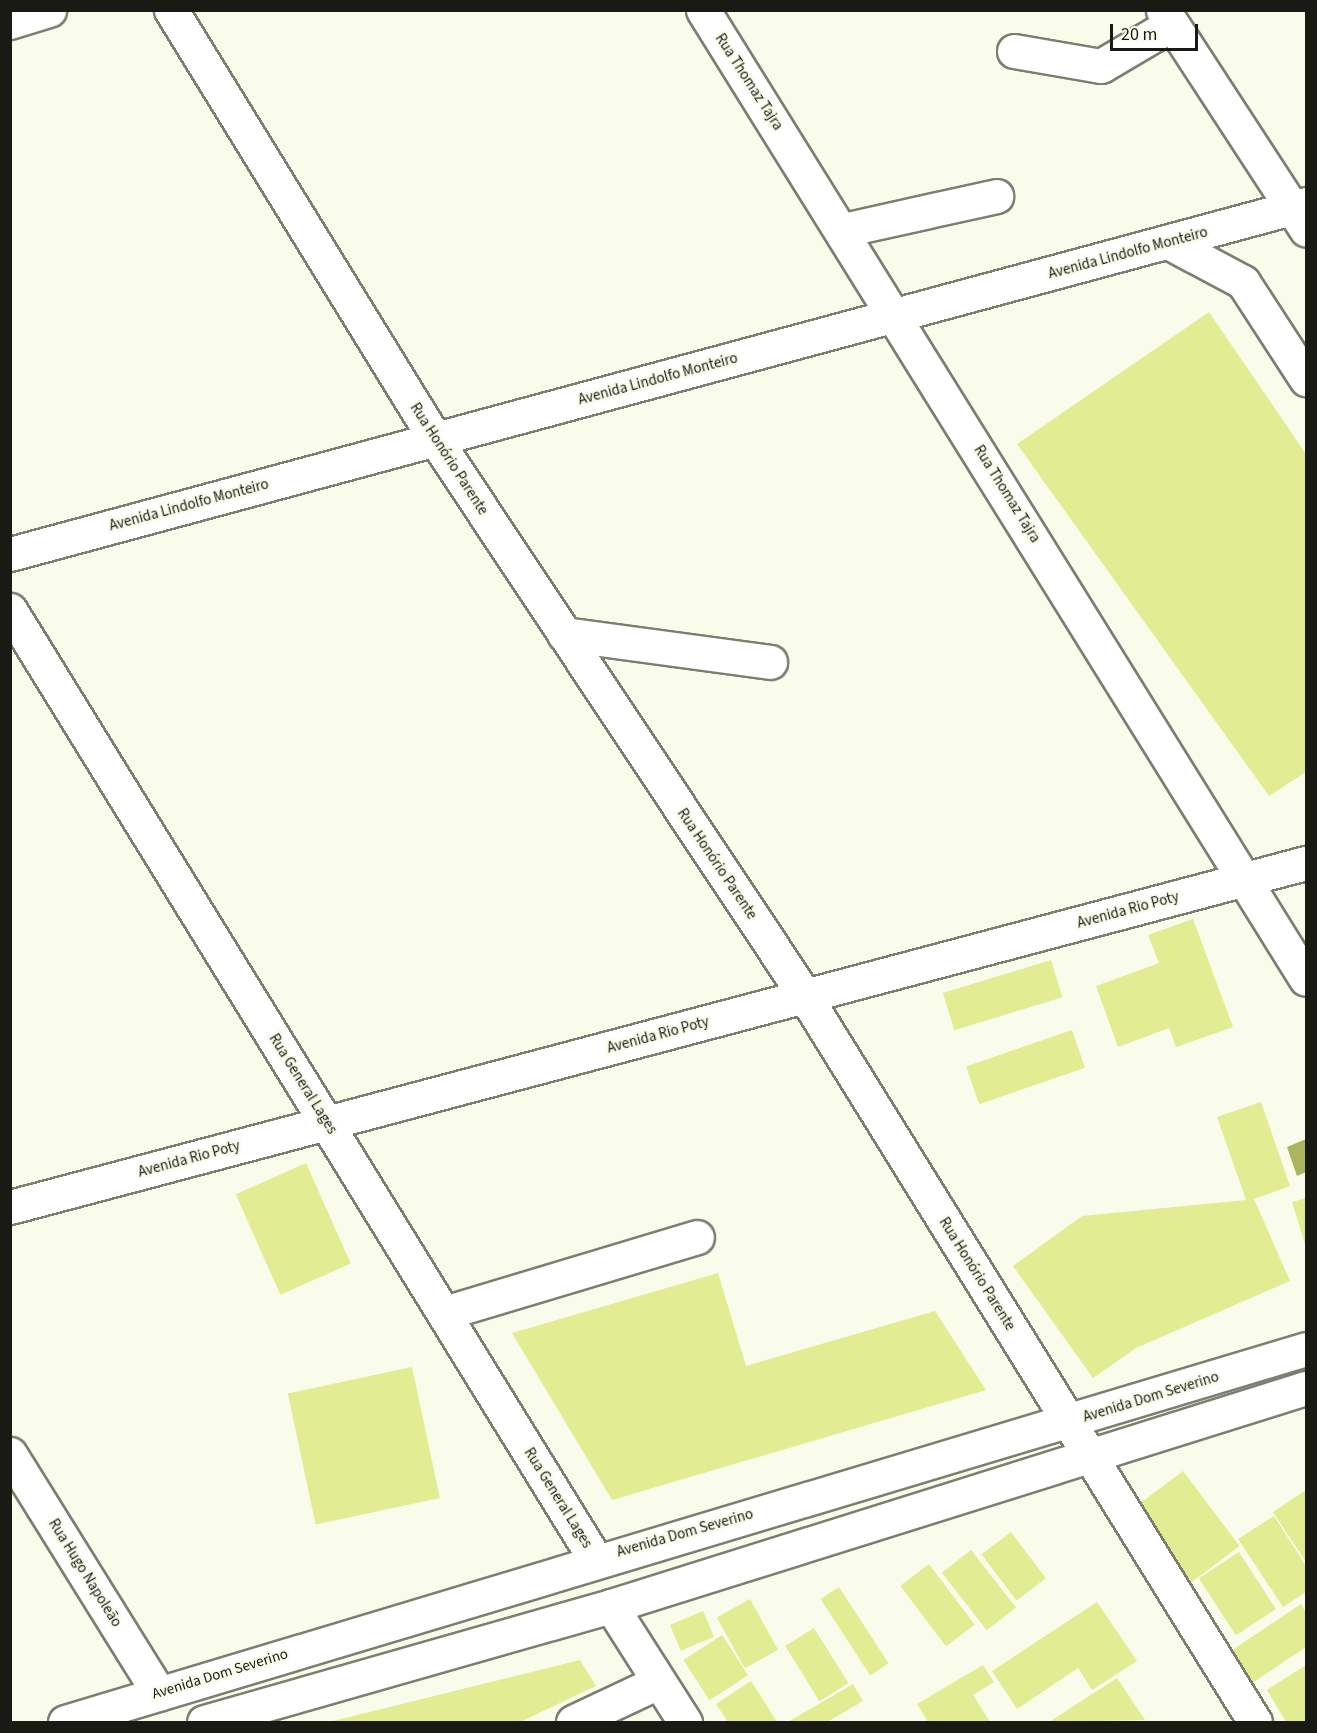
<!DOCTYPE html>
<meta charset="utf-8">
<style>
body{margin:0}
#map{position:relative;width:1317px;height:1733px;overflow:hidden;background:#f9fceb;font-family:"Source Sans 3",sans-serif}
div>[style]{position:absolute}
.water>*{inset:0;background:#acb55e}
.building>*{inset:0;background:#e1ec93;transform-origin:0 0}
.roads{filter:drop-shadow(2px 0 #7c7e70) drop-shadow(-2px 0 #7c7e70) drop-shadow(0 2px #7c7e70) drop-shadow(0 -2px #7c7e70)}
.minor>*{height:33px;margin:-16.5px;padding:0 16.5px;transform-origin:16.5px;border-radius:16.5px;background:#fff}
.major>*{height:33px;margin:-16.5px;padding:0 16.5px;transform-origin:16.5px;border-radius:16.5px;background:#fff}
span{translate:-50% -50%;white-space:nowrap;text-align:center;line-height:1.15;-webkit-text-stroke:5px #f9fceb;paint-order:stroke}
.street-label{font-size:15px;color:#1a1a15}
.frame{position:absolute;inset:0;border:12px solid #1a1a15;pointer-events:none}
.scale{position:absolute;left:1110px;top:24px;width:88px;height:27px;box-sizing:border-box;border:3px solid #1a1a15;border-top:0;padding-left:8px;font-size:18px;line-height:21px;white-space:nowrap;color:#1a1a15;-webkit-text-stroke:4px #f9fceb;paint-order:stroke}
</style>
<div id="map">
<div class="water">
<div style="clip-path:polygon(1306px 1139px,1306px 1172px,1297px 1176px,1287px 1147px)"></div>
</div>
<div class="building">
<div style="clip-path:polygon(1209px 312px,1306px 454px,1306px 772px,1269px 796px,1017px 444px)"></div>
<div style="clip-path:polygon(1193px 919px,1233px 1027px,1176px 1047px,1169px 1028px,1118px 1047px,1096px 986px,1159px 963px,1148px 935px)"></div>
<div style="left:1051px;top:960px;width:39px;height:113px;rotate:73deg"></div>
<div style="left:1072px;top:1030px;width:40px;height:112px;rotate:71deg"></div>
<div style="clip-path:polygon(1261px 1102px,1290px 1186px,1254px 1199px,1290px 1281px,1136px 1348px,1093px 1378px,1013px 1266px,1082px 1216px,1246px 1200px,1217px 1117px)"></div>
<div style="left:306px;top:1163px;width:110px;height:77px;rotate:66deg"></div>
<div style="clip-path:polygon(1306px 1198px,1306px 1247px,1292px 1202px)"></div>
<div style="clip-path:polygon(718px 1273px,746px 1366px,935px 1311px,986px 1390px,612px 1500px,512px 1333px)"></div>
<div style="left:412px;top:1367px;width:134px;height:127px;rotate:78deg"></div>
<div style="left:1183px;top:1471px;width:94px;height:60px;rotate:53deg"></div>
<div style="clip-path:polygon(1306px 1490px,1306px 1562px,1273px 1512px)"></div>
<div style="clip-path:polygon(1274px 1516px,1306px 1566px,1306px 1592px,1283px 1607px,1238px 1539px)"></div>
<div style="left:1011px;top:1532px;width:58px;height:37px;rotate:53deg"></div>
<div style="left:971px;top:1550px;width:73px;height:37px;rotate:52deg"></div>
<div style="left:1239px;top:1552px;width:68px;height:48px;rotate:57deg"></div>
<div style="left:929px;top:1564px;width:76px;height:36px;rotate:53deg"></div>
<div style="left:839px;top:1587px;width:91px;height:22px;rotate:57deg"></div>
<div style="left:750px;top:1599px;width:58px;height:38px;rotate:61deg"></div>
<div style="clip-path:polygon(1097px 1602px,1137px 1661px,1092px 1690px,1078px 1668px,1017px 1709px,992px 1671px)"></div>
<div style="clip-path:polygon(1301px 1604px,1306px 1612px,1306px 1647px,1252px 1683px,1231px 1651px)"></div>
<div style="left:703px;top:1611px;width:28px;height:36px;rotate:67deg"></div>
<div style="left:814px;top:1628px;width:65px;height:34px;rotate:58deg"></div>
<div style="left:722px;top:1635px;width:48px;height:46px;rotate:57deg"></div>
<div style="clip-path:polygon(580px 1660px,596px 1686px,520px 1722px,329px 1722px)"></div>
<div style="clip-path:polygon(983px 1665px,994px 1682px,973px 1695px,990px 1722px,928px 1722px,917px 1704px)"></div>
<div style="clip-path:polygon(1306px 1665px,1306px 1722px,1286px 1722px,1267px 1690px)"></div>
<div style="clip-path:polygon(1117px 1678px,1145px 1720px,1049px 1722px)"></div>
<div style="clip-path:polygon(751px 1681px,777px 1722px,728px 1722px,716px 1704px)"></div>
<div style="clip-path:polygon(853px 1684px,863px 1701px,827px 1722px,788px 1722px)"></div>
</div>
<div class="roads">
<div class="minor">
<div style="left:171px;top:10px;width:504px;rotate:58.39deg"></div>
<div style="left:435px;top:439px;width:669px;rotate:56.4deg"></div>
<div style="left:805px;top:996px;width:854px;rotate:58.21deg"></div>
<div style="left:703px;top:10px;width:1141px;rotate:58.11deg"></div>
<div style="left:10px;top:22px;width:41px;rotate:-17.1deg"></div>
<div style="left:1014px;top:51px;width:88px;rotate:9.8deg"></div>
<div style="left:1101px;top:66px;width:82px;rotate:-30.6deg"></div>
<div style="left:843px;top:230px;width:157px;rotate:-12.5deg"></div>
<div style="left:1168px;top:242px;width:85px;rotate:28.1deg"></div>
<div style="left:1243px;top:282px;width:116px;rotate:57deg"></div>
<div style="left:10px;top:554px;width:1342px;rotate:-15.11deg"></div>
<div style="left:10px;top:610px;width:1115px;rotate:58.35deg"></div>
<div style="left:564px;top:634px;width:208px;rotate:7.7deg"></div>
<div style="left:10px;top:1207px;width:1341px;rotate:-14.87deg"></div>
<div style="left:444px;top:1313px;width:264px;rotate:-16.7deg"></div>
<div style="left:10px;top:1454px;width:282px;rotate:58.1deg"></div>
<div style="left:611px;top:1606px;width:138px;rotate:57.5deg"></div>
<div style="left:573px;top:1722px;width:94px;rotate:-25.2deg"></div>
</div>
<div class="major">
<div style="left:1163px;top:10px;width:262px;rotate:56.9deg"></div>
<div style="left:65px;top:1722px;width:1296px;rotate:-16.73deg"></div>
<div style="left:204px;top:1722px;width:423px;rotate:-15.9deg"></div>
<div style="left:611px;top:1606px;width:728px;rotate:-17.42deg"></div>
</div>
</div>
<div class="street-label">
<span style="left:749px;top:82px;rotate:57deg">Rua Thomaz Tajra</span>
<span style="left:1128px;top:253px;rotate:-15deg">Avenida Lindolfo Monteiro</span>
<span style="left:658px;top:379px;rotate:-15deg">Avenida Lindolfo Monteiro</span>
<span style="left:449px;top:459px;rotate:57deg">Rua Honório Parente</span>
<span style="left:1007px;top:494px;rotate:58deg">Rua Thomaz Tajra</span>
<span style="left:189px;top:505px;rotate:-15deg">Avenida Lindolfo Monteiro</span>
<span style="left:717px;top:864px;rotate:56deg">Rua Honório Parente</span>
<span style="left:1128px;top:910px;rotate:-15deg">Avenida Rio Poty</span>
<span style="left:658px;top:1035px;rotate:-15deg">Avenida Rio Poty</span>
<span style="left:303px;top:1084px;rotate:58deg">Rua General Lages</span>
<span style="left:189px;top:1159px;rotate:-15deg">Avenida Rio Poty</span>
<span style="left:977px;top:1274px;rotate:58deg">Rua Honório Parente</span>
<span style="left:1151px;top:1397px;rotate:-17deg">Avenida Dom Severino</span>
<span style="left:558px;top:1498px;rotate:58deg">Rua General Lages</span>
<span style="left:685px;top:1533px;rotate:-16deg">Avenida Dom Severino</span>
<span style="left:85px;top:1573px;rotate:58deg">Rua Hugo Napoleão</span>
<span style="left:220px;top:1674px;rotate:-17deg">Avenida Dom Severino</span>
</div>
<div class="frame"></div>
<div class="scale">20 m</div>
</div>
